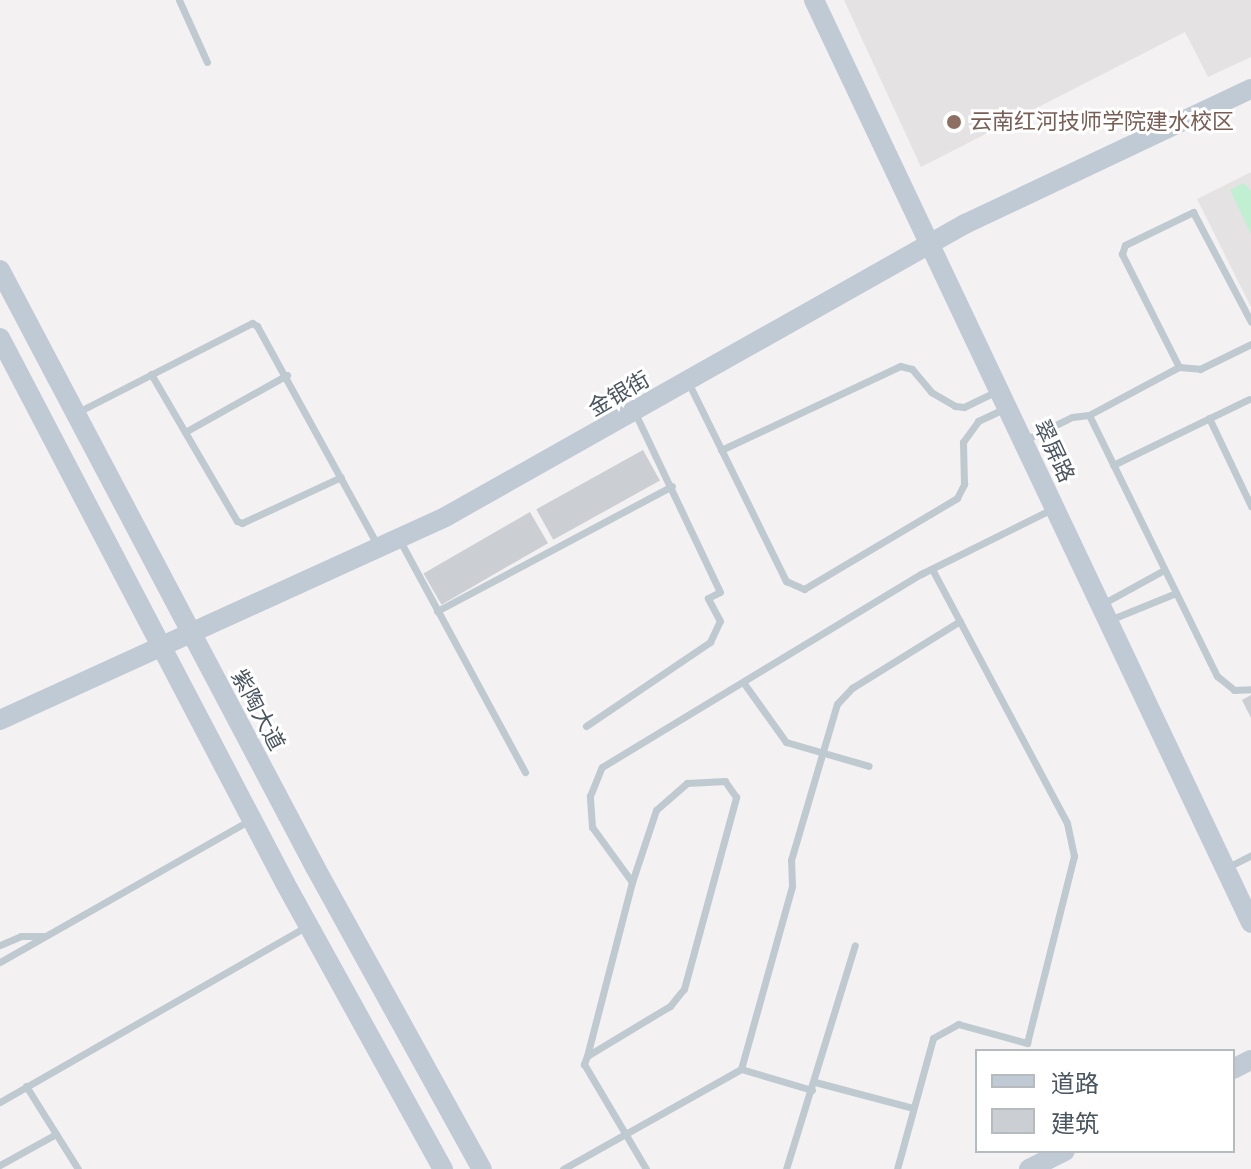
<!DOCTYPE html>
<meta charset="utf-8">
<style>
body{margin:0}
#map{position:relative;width:1251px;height:1169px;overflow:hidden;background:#f3f1f1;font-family:"DM Sans","Noto Sans SC",sans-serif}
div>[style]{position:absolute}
.education>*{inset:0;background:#e4e2e3}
.green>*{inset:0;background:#c1efd1}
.building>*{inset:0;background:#cbced3;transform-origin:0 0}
.lane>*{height:7px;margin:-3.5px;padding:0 3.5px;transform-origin:3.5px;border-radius:3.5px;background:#bfc9d0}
.secondary>*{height:20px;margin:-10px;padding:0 10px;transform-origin:10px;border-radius:10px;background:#bfcad4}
.dots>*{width:22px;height:22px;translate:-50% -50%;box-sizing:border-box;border:4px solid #fff;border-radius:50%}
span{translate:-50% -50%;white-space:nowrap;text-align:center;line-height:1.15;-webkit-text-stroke:6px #fff;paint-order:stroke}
.education-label{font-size:22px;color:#785e54}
.left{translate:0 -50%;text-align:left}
.street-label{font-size:22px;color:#49555f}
.legend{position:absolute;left:975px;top:1049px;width:260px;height:104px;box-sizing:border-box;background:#fff;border:2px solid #b6bbbf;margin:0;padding:10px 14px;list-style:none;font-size:24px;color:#49555f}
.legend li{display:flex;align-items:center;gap:16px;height:40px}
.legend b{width:40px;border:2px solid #b6bbbf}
</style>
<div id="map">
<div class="education">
<div style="clip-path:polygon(844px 0,1251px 0,1251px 57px,1208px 77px,1185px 32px,921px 167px)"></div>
<div style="clip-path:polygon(1251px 172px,1251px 307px,1197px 199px)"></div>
</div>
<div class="green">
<div style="clip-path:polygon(1244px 183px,1251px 191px,1251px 234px,1230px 190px)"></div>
</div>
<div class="building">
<div style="left:643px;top:450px;width:35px;height:122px;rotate:61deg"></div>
<div style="left:530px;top:512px;width:36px;height:123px;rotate:60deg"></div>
<div style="clip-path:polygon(1251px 695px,1251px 718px,1242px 700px)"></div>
</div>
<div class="lane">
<div style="left:179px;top:0;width:68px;rotate:65.7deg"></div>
<div style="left:1179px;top:367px;width:127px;rotate:-116.8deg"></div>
<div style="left:1122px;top:254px;width:9px;rotate:-72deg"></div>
<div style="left:1125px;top:245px;width:76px;rotate:-25.9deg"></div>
<div style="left:1193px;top:212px;width:124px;rotate:62.2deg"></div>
<div style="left:151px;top:374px;width:170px;rotate:59.7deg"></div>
<div style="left:237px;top:521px;width:5px;rotate:22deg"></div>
<div style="left:242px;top:523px;width:109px;rotate:-24.9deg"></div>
<div style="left:689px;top:384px;width:220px;rotate:63.8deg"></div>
<div style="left:786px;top:581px;width:20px;rotate:24deg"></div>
<div style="left:804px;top:589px;width:178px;rotate:-30.7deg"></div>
<div style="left:957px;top:498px;width:16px;rotate:-63deg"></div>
<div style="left:964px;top:484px;width:42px;rotate:-91.4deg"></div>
<div style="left:963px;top:442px;width:26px;rotate:-54deg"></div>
<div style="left:978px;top:421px;width:29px;rotate:-25deg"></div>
<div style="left:76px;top:413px;width:198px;rotate:-27.1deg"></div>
<div style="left:252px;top:323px;width:6px;rotate:31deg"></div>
<div style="left:257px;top:326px;width:251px;rotate:61.2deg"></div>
<div style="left:1089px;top:415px;width:291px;rotate:63.9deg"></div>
<div style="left:1217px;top:676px;width:22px;rotate:39deg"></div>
<div style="left:1234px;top:690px;width:17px;rotate:-3deg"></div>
<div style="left:1209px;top:418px;width:98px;rotate:64.5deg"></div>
<div style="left:185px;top:432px;width:117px;rotate:-29.2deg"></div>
<div style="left:1025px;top:440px;width:52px;rotate:-26.1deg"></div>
<div style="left:1072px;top:417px;width:17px;rotate:-7deg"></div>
<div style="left:1089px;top:415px;width:102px;rotate:-28.1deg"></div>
<div style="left:1179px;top:367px;width:21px;rotate:5deg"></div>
<div style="left:1200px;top:369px;width:57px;rotate:-26.1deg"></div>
<div style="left:721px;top:450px;width:198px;rotate:-25.1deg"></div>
<div style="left:900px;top:366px;width:12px;rotate:14deg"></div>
<div style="left:912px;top:369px;width:30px;rotate:50deg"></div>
<div style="left:931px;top:392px;width:28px;rotate:30deg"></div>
<div style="left:955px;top:406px;width:9px;rotate:6deg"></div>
<div style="left:964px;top:407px;width:37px;rotate:-26deg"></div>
<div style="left:1113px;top:465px;width:151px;rotate:-25.9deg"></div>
<div style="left:399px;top:539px;width:265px;rotate:61.6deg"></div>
<div style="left:1104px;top:603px;width:68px;rotate:-28.8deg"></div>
<div style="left:437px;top:611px;width:266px;rotate:-28deg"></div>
<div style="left:1112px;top:619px;width:69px;rotate:-22.1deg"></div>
<div style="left:743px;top:682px;width:74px;rotate:54.4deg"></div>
<div style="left:786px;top:742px;width:86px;rotate:16.1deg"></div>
<div style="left:586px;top:726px;width:150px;rotate:-34.1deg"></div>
<div style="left:710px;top:642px;width:23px;rotate:-65deg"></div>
<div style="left:720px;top:621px;width:26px;rotate:-118deg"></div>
<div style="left:708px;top:598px;width:13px;rotate:-27deg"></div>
<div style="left:720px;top:592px;width:198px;rotate:-115.4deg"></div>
<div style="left:1226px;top:868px;width:28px;rotate:-27deg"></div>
<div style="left:632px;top:882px;width:68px;rotate:-126deg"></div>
<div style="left:592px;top:827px;width:31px;rotate:-94deg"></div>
<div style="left:590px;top:796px;width:31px;rotate:-68deg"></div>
<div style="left:602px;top:767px;width:373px;rotate:-31.2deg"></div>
<div style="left:921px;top:574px;width:146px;rotate:-26.4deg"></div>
<div style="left:0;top:945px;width:23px;rotate:-23deg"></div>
<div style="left:21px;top:936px;width:23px"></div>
<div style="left:0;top:962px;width:285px;rotate:-29.6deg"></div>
<div style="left:587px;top:1056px;width:97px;rotate:-31.1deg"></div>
<div style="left:670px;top:1006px;width:22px;rotate:-51deg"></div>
<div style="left:684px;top:989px;width:199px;rotate:-74.8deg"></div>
<div style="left:736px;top:797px;width:19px;rotate:-125deg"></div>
<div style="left:725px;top:781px;width:38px;rotate:177deg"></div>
<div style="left:687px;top:783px;width:41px;rotate:138.9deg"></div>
<div style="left:656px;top:810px;width:76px;rotate:108.4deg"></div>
<div style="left:632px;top:882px;width:180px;rotate:104.5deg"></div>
<div style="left:587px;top:1056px;width:9px;rotate:111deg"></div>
<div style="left:584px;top:1064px;width:122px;rotate:59.4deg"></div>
<div style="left:741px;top:1069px;width:190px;rotate:-74.4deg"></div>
<div style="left:792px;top:886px;width:26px;rotate:-92deg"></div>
<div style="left:791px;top:860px;width:163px;rotate:-73.6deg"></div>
<div style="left:837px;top:704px;width:22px;rotate:-47deg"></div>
<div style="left:852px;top:688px;width:127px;rotate:-31.8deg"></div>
<div style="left:815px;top:1082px;width:101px;rotate:14.9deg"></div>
<div style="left:26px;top:1086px;width:98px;rotate:57.9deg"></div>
<div style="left:0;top:1102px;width:354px;rotate:-29.8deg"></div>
<div style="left:0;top:1165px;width:64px;rotate:-29deg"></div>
<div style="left:563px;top:1169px;width:204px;rotate:-29.3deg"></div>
<div style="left:741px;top:1069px;width:74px;rotate:16.5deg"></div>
<div style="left:786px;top:1169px;width:234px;rotate:-72.9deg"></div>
<div style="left:897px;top:1169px;width:136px;rotate:-74.6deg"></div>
<div style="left:933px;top:1038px;width:29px;rotate:-29deg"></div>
<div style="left:958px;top:1024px;width:72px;rotate:15.4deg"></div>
<div style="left:1027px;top:1043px;width:193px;rotate:-75.9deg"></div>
<div style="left:1074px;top:856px;width:34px;rotate:-102deg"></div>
<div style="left:1067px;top:823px;width:288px;rotate:-118deg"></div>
</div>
<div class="secondary">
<div style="left:814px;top:0;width:1021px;rotate:64.66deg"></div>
<div style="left:0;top:270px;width:675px;rotate:62.18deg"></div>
<div style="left:315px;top:867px;width:345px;rotate:61.1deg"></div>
<div style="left:0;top:338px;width:615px;rotate:62.39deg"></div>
<div style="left:285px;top:883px;width:327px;rotate:61.1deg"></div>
<div style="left:0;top:720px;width:491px;rotate:-24.5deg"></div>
<div style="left:447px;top:516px;width:595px;rotate:-29.41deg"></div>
<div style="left:965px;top:224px;width:316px;rotate:-25.3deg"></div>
<div style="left:1233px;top:1069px;width:20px;rotate:-27deg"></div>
<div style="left:1029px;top:1169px;width:40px;rotate:-26.6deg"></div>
</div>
<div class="dots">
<div style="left:954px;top:122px;background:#8d6e63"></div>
</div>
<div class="education-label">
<span class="left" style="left:970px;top:122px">云南红河技师学院建水校区</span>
</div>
<div class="street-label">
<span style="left:619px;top:394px;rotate:-30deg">金银街</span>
<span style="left:1054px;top:451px;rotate:65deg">翠屏路</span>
<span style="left:258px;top:710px;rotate:62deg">紫陶大道</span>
</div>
<ul class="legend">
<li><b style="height:10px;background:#bfcad4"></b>道路</li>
<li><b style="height:22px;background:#cbced3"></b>建筑</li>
</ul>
</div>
